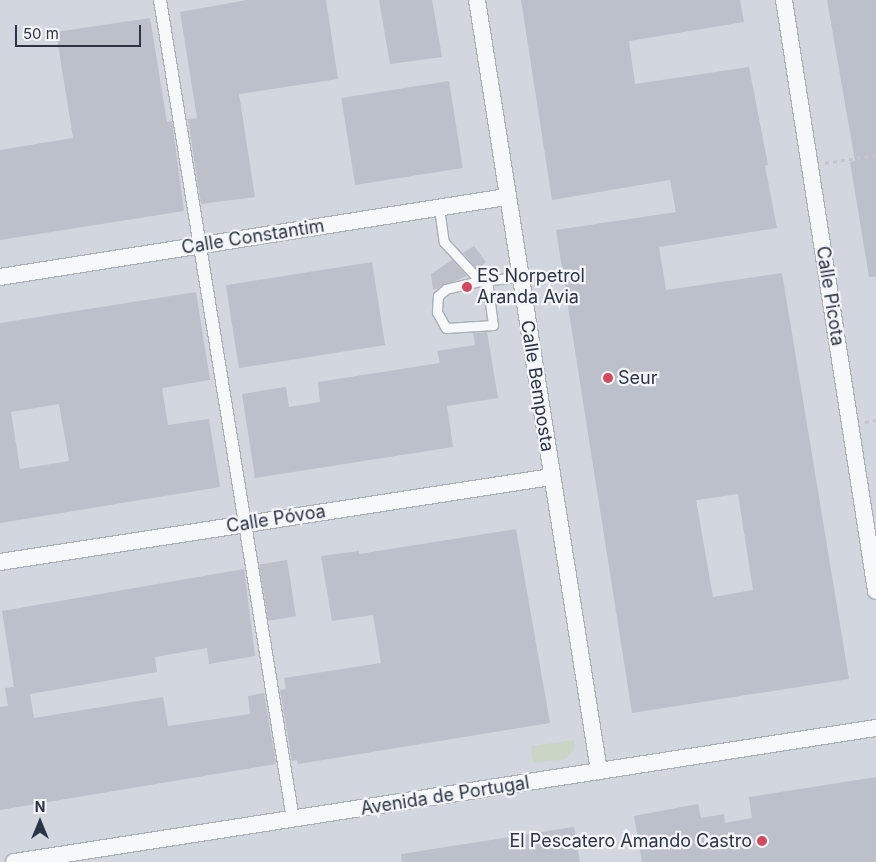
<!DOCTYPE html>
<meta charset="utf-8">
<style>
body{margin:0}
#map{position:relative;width:876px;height:862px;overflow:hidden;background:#e4e7ec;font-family:Inter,sans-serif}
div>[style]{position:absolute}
.built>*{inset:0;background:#d2d6de;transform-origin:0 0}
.green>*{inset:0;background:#c9d6c5}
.building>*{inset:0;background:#bbc0ca;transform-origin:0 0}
.path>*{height:3px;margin-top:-1.5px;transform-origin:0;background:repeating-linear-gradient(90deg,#c2c5cb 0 4px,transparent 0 8px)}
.roads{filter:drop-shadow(1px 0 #a9aeb7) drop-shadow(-1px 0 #a9aeb7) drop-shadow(0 1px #a9aeb7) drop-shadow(0 -1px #a9aeb7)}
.service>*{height:9px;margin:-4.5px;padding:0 4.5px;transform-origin:4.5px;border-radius:4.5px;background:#f7f8fa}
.pedestrian>*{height:12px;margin:-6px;padding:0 6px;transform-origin:6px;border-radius:6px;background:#f7f8fa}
.minor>*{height:16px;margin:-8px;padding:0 8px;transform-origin:8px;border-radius:8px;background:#f7f8fa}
.dots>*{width:14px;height:14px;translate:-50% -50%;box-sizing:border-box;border:2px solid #f4f6f9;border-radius:50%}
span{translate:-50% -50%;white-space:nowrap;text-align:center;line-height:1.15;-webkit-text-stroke:4.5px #f4f6f9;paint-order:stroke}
.street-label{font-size:18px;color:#2b3445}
.poi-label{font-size:18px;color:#2b3445}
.left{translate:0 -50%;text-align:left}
.right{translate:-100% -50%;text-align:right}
.north{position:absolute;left:15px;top:797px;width:50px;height:50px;-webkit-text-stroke:4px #f4f6f9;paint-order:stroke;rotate:0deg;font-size:14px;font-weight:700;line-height:20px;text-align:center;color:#2b3445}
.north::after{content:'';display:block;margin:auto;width:18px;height:22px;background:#2b3445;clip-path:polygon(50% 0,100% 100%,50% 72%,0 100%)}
.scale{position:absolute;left:15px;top:25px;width:126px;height:22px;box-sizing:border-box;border:2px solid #2b3445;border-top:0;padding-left:6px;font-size:15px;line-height:18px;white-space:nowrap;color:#2b3445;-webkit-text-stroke:4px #f4f6f9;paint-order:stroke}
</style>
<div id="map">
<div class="built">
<div style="left:0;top:0;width:876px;height:862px"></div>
</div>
<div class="green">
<div style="clip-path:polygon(575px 740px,574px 750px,566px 759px,533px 763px,531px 746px)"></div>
</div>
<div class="building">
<div style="clip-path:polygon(247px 0,326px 0,338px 79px,239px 94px,255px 197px,201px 204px,188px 119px,197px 118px,180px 12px)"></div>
<div style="clip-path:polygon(379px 0,432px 0,442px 57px,390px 64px)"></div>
<div style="clip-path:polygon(evenodd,521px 0,740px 0,744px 22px,629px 41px,635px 84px,749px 67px,768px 165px,765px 166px,777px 228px,659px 247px,666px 290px,782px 273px,849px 679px,632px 713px,556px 230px,676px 212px,670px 180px,552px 200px,521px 0,738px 494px,753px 590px,713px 597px,696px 500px,738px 494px)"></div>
<div style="clip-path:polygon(827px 0,876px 0,876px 277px,869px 277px,850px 162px,855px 161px)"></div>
<div style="clip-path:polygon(150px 18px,167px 122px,172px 121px,184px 211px,0 240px,0 150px,73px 138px,56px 32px)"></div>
<div style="left:449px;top:81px;width:88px;height:109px;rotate:81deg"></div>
<div style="clip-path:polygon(474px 246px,486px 262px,477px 269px,463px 253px)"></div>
<div style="clip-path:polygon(452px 260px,467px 276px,433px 290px,431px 274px)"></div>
<div style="left:372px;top:262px;width:84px;height:148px;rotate:81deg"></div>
<div style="clip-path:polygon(evenodd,196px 292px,210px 380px,162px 388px,168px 425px,209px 419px,220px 487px,0 523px,0 323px,196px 292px,59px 404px,69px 461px,20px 469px,11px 412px,59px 404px)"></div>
<div style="clip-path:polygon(487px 332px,498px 398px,447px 406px,453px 447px,255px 478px,242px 394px,286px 387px,289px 407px,320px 402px,318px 382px,440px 363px,437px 351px,475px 345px,473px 333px)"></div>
<div style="clip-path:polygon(516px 529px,550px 723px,298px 764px,297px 760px,292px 761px,280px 690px,286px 689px,284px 678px,381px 663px,373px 615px,332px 621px,321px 556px,359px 551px,359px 554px)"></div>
<div style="left:287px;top:560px;width:57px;height:28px;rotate:81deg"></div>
<div style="clip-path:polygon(244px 569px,255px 656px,209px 664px,207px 648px,155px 657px,157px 672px,30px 694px,34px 718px,163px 697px,168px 726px,250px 714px,248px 696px,264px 693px,276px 764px,0 810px,0 707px,8px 706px,5px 688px,14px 687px,2px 611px)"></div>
<div style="clip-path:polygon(876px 777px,876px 862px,642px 862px,634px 816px,698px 804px,701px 818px,724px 814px,725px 823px,752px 818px,749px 797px)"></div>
<div style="clip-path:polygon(574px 827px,580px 862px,402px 862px,401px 854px)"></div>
</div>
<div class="path">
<div style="left:825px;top:163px;width:52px;rotate:-8.9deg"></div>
<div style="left:865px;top:422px;width:11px;rotate:-10deg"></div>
</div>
<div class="roads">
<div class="service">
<div style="left:439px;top:208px;width:34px;rotate:82deg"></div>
<div style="left:444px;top:242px;width:53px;rotate:47.3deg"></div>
<div style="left:480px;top:281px;width:39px;rotate:-6deg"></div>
<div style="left:480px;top:281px;width:35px;rotate:167deg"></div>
<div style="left:446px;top:289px;width:11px;rotate:139deg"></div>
<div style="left:438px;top:296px;width:16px;rotate:94deg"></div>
<div style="left:437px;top:312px;width:18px;rotate:61deg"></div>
<div style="left:446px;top:328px;width:47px;rotate:-3.7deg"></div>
<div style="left:493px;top:325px;width:45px;rotate:-97.6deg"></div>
</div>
<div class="pedestrian">
<div style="left:160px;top:0;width:830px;rotate:80.78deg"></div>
</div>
<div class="minor">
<div style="left:477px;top:0;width:781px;rotate:81.01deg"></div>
<div style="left:784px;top:0;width:598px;rotate:81.15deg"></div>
<div style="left:0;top:277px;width:512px;rotate:-8.98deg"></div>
<div style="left:0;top:562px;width:558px;rotate:-8.77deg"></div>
<div style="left:14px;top:862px;width:872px;rotate:-8.84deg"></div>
</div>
</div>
<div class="dots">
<div style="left:467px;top:287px;background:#d1495b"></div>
<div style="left:608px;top:378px;background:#d1495b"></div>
<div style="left:762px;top:841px;background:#d1495b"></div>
</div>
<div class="street-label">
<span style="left:253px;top:237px;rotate:-9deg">Calle Constantim</span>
<span style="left:830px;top:296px;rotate:81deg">Calle Picota</span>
<span style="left:537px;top:386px;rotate:81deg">Calle Bemposta</span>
<span style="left:276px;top:519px;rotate:-9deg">Calle Póvoa</span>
<span style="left:445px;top:796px;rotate:-9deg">Avenida de Portugal</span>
</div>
<div class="poi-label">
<span class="left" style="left:477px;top:287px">ES Norpetrol<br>Aranda Avia</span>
<span class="left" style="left:618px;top:378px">Seur</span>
<span class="right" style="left:752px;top:841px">El Pescatero Amando Castro</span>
</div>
<div class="north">N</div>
<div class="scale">50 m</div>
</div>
